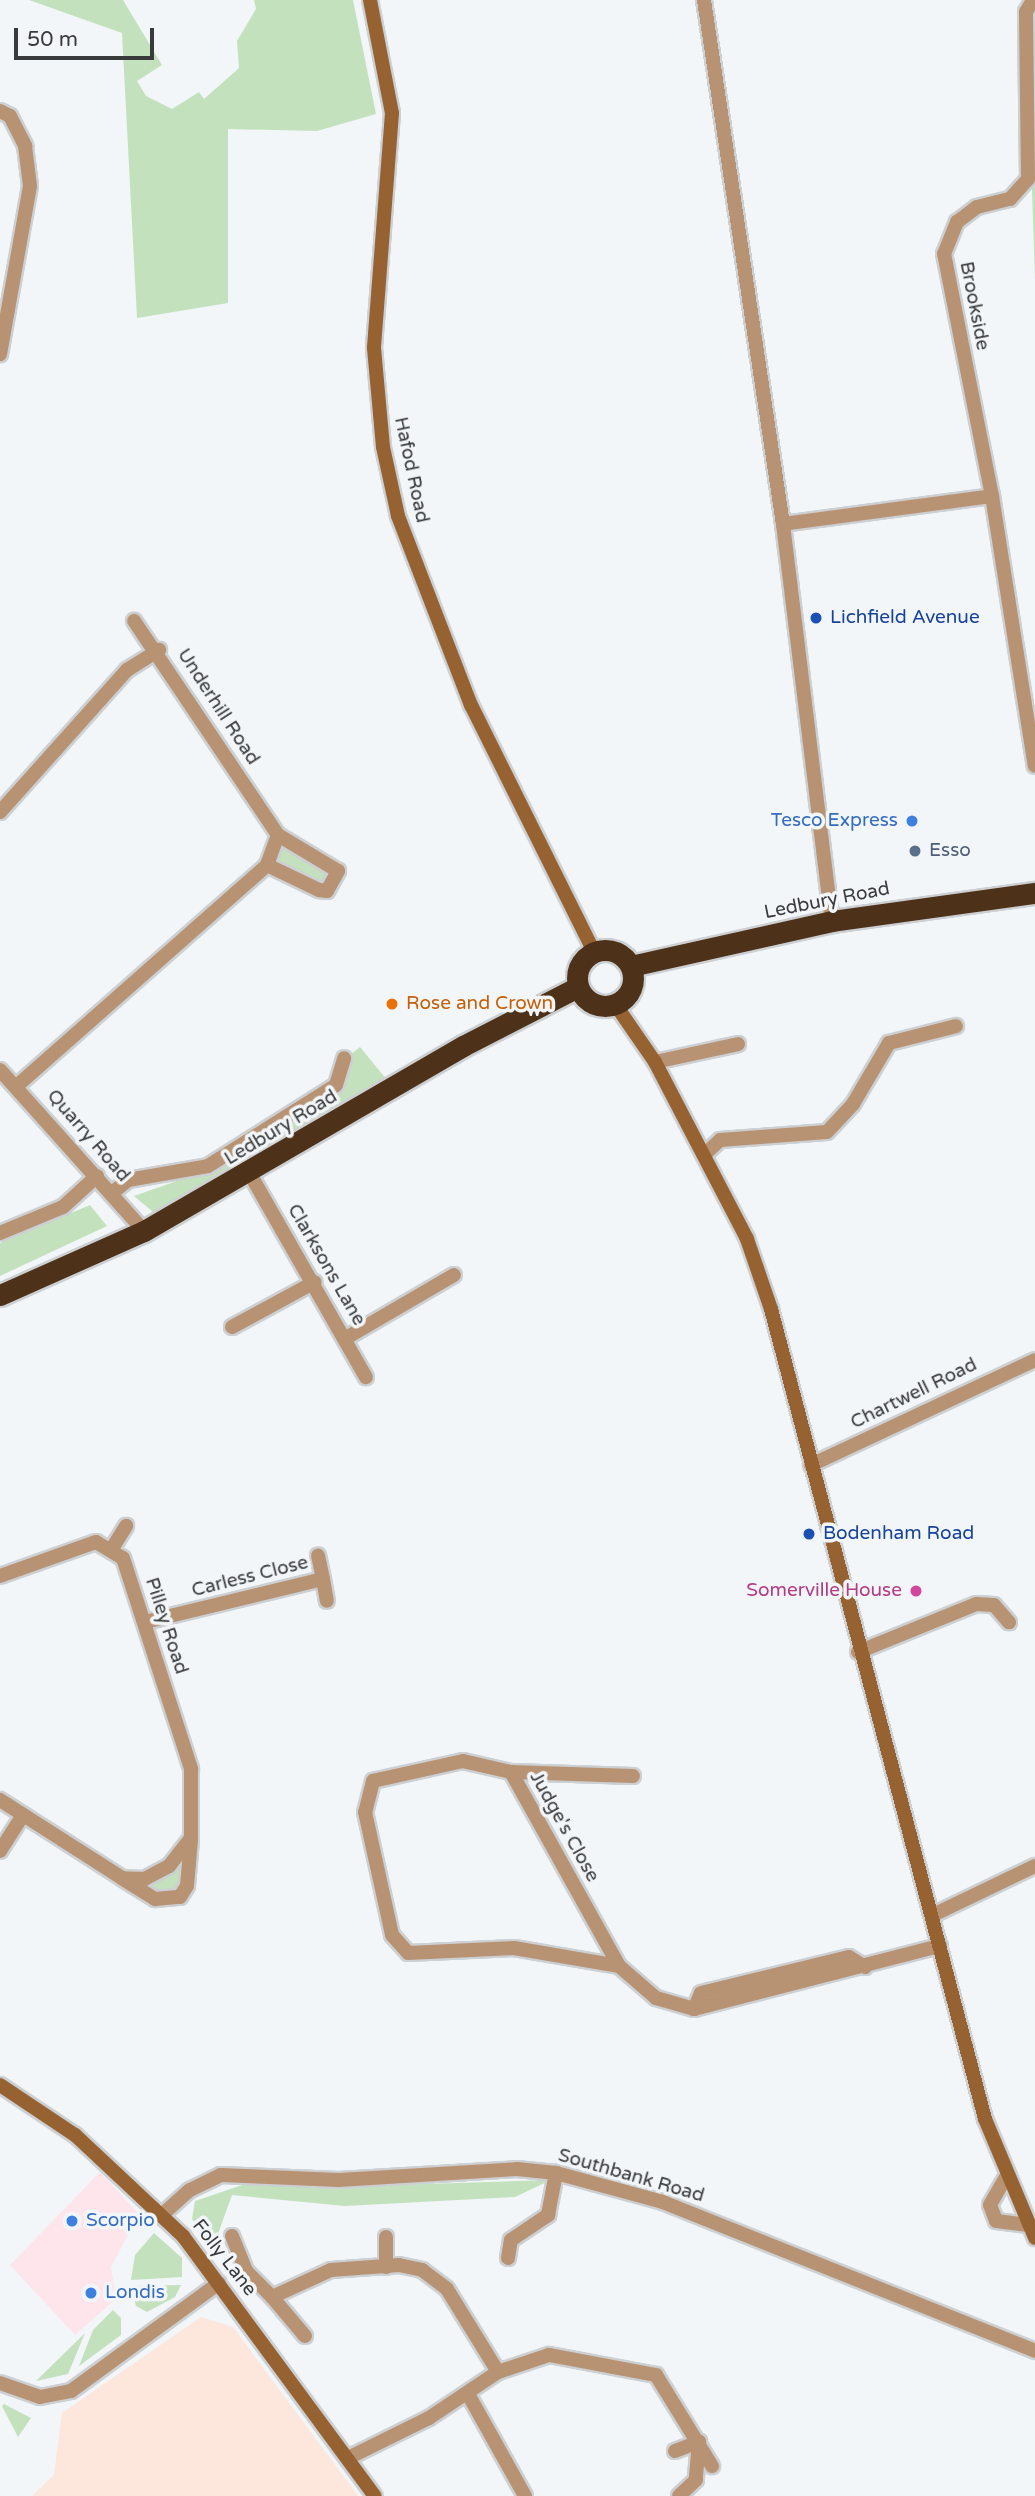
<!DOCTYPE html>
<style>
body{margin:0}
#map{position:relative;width:1035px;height:2496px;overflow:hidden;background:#f2f6f9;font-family:"Varela Round",sans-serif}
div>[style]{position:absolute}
.commercial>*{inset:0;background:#fee4eb}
.education>*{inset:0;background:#fde6db}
.green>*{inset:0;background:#c3e1bd}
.roads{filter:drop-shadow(2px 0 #cdd0d3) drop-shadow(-2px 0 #cdd0d3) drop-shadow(0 2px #cdd0d3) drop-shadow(0 -2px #cdd0d3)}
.street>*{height:14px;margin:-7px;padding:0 7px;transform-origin:7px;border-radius:7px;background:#b79373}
.secondary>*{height:14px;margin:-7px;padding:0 7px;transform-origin:7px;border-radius:7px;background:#976231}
.highway>*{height:21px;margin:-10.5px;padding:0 10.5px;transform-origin:10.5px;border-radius:10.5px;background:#4d3219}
.highway>.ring{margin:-10.5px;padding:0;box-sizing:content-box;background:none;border:21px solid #4d3219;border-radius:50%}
.dots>*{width:19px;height:19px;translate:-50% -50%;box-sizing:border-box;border:4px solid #f2f6f9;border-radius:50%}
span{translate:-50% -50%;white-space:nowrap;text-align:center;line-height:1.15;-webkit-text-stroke:7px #f2f6f9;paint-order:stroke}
.street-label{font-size:19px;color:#383a3b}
.transit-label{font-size:19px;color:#164399}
.left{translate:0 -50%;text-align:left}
.shop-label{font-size:19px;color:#366cbe}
.right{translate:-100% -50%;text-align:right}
.service-label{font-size:19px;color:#4e5e75}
.food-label{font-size:19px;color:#c56008}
.hotel-label{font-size:19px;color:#b23c85}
.scale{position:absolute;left:14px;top:28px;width:140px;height:32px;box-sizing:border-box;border:4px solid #383a3b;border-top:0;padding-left:9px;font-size:21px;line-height:24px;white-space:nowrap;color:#383a3b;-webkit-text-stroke:5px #f2f6f9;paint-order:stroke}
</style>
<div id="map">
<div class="commercial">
<div style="clip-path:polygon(100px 2172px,139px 2214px,111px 2267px,116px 2299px,75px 2335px,10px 2265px)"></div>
</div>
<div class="education">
<div style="clip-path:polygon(201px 2317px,233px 2327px,358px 2496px,32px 2496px,54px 2475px,62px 2413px)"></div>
</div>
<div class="green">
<div style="clip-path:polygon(29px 0,123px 0,162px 65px,137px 81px,146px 96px,172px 109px,199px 92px,204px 99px,239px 68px,237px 41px,256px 9px,254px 0,353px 0,376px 114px,317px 131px,228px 129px,228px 303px,137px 318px,122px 33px)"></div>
<div style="clip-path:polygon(1035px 0,1035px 279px,1026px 12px)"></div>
<div style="clip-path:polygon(278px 835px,338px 871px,327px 891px,267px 865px)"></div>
<div style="clip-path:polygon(360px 1047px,387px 1080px,153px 1212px,134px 1196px,208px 1170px,339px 1088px,346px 1058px)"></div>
<div style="clip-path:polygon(90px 1205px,107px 1226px,0 1276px,0 1243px)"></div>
<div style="clip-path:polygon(191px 1838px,180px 1897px,142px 1892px,145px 1879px)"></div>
<div style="clip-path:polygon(551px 2180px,515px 2197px,345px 2206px,232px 2195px,214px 2245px,192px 2219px,195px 2201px,251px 2182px,332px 2187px)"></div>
<div style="clip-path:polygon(154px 2233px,182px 2258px,182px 2277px,131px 2280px,135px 2255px)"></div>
<div style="clip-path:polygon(181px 2285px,175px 2297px,147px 2312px,136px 2306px,131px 2286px)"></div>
<div style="clip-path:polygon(113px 2310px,121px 2318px,121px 2335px,79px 2366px,93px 2330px)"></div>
<div style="clip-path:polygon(85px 2333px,68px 2374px,36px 2381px)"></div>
<div style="clip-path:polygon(4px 2404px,31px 2418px,18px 2437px,2px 2406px)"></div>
</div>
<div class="roads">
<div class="street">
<div style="left:704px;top:0;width:530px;rotate:81.43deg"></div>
<div style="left:783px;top:524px;width:400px;rotate:83deg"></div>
<div style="left:0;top:111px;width:11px;rotate:27deg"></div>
<div style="left:10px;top:116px;width:34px;rotate:63deg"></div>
<div style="left:25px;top:146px;width:40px;rotate:82.9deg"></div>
<div style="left:30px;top:186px;width:171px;rotate:100.1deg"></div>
<div style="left:992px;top:496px;width:273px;rotate:81deg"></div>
<div style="left:783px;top:524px;width:211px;rotate:-7.6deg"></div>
<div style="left:992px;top:496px;width:247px;rotate:-101.2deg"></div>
<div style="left:944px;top:254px;width:35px;rotate:-68deg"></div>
<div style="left:957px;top:222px;width:25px;rotate:-37deg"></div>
<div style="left:977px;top:207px;width:34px;rotate:-14deg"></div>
<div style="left:1010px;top:199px;width:27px;rotate:-48deg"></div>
<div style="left:1028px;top:179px;width:167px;rotate:-90.7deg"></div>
<div style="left:1026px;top:12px;width:14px;rotate:-60deg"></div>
<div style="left:0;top:812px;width:191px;rotate:-48.2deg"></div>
<div style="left:127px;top:670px;width:38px;rotate:-32deg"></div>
<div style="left:267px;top:865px;width:58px;rotate:25.7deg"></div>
<div style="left:319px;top:890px;width:8px;rotate:7deg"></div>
<div style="left:327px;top:891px;width:23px;rotate:-61deg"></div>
<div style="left:338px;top:871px;width:70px;rotate:-149deg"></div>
<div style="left:655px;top:1062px;width:85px;rotate:-12.2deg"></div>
<div style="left:0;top:1070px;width:216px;rotate:48.2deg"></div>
<div style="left:19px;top:1084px;width:331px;rotate:-41.4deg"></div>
<div style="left:267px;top:865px;width:32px;rotate:-70deg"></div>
<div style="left:278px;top:835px;width:258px;rotate:-123.9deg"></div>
<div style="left:704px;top:1155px;width:22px;rotate:-43deg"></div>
<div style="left:720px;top:1140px;width:107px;rotate:-4.3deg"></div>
<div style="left:827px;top:1132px;width:38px;rotate:-47deg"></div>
<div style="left:853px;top:1104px;width:71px;rotate:-59.5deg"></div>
<div style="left:889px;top:1043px;width:69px;rotate:-14.2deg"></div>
<div style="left:250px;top:1174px;width:234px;rotate:60.3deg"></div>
<div style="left:112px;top:1193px;width:21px;rotate:-39deg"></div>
<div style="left:128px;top:1180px;width:81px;rotate:-9.9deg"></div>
<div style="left:208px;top:1166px;width:151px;rotate:-32.3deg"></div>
<div style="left:336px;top:1085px;width:28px;rotate:-73deg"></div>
<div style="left:0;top:1233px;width:68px;rotate:-22.4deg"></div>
<div style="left:63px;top:1207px;width:46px;rotate:-42.4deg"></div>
<div style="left:232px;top:1327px;width:94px;rotate:-28.5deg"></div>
<div style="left:346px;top:1338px;width:125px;rotate:-30.3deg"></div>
<div style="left:811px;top:1465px;width:247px;rotate:-25.1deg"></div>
<div style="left:113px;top:1547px;width:25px;rotate:-58deg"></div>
<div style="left:0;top:1576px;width:102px;rotate:-19.5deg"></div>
<div style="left:96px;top:1542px;width:31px;rotate:31deg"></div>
<div style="left:123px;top:1558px;width:222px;rotate:72.1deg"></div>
<div style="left:191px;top:1769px;width:69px;rotate:90deg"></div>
<div style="left:191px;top:1838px;width:36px;rotate:128deg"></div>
<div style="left:169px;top:1866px;width:27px;rotate:152deg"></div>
<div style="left:145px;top:1879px;width:23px;rotate:-178deg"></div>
<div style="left:122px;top:1878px;width:145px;rotate:-147.4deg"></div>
<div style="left:323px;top:1579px;width:22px;rotate:80deg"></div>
<div style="left:145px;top:1622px;width:183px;rotate:-13.6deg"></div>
<div style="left:323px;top:1579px;width:24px;rotate:-102deg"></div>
<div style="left:858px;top:1652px;width:127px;rotate:-22.1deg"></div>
<div style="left:976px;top:1604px;width:18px;rotate:3deg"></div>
<div style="left:994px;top:1605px;width:23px;rotate:49deg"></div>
<div style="left:511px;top:1772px;width:122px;rotate:1.9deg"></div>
<div style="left:0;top:1851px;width:43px;rotate:-57.4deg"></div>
<div style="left:123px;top:1879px;width:38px;rotate:32deg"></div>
<div style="left:155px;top:1899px;width:25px;rotate:-5deg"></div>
<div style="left:180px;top:1897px;width:13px;rotate:-58deg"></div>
<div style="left:187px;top:1886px;width:47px;rotate:-85.1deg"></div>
<div style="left:933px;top:1915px;width:113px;rotate:-25.7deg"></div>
<div style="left:619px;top:1966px;width:222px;rotate:-119.1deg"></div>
<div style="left:511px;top:1772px;width:49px;rotate:-167.1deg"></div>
<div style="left:463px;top:1761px;width:92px;rotate:167.5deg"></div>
<div style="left:373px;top:1781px;width:32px;rotate:104deg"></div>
<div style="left:365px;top:1812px;width:126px;rotate:77.6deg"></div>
<div style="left:392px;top:1935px;width:24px;rotate:48deg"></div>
<div style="left:408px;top:1953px;width:106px;rotate:-2.7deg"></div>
<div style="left:514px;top:1948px;width:107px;rotate:9.7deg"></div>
<div style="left:619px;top:1966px;width:49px;rotate:40.9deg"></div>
<div style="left:656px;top:1998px;width:40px;rotate:16deg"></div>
<div style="left:694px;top:2009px;width:254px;rotate:-14.4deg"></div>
<div style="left:694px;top:2009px;width:17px;rotate:-66deg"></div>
<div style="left:701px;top:1993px;width:152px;rotate:-13.7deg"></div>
<div style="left:849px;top:1957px;width:19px;rotate:32deg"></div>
<div style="left:1006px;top:2177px;width:32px;rotate:120deg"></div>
<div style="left:990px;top:2205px;width:17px;rotate:69deg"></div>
<div style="left:996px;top:2221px;width:31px;rotate:7deg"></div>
<div style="left:163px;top:2214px;width:36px;rotate:-42deg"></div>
<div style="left:190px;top:2190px;width:34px;rotate:-26deg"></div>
<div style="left:221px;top:2175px;width:118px;rotate:2.4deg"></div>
<div style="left:339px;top:2180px;width:178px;rotate:-3.5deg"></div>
<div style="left:517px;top:2169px;width:39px;rotate:6deg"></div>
<div style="left:556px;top:2173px;width:111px;rotate:15.2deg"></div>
<div style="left:663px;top:2202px;width:401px;rotate:21.8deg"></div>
<div style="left:232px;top:2236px;width:38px;rotate:68deg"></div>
<div style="left:246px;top:2271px;width:37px;rotate:45deg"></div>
<div style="left:386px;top:2237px;width:30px;rotate:90deg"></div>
<div style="left:508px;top:2258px;width:18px;rotate:-81deg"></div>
<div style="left:511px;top:2240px;width:45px;rotate:-34deg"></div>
<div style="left:548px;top:2215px;width:43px;rotate:-79.2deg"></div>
<div style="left:305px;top:2336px;width:51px;rotate:-130.2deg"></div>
<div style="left:272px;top:2297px;width:65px;rotate:-24.6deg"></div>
<div style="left:331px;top:2270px;width:68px;rotate:-4.2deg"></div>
<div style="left:399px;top:2265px;width:24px;rotate:12deg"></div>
<div style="left:422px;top:2270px;width:31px;rotate:37deg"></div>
<div style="left:447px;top:2289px;width:97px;rotate:58.4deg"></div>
<div style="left:0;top:2383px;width:42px;rotate:19.3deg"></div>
<div style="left:40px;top:2397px;width:32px;rotate:-11deg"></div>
<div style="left:71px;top:2391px;width:183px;rotate:-36.1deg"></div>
<div style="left:468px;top:2394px;width:117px;rotate:60.8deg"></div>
<div style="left:675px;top:2451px;width:26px;rotate:-21deg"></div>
<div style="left:699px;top:2442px;width:38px;rotate:95deg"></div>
<div style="left:696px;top:2480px;width:23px;rotate:137deg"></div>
<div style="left:350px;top:2457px;width:88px;rotate:-26.3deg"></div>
<div style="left:429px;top:2418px;width:83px;rotate:-33.7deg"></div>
<div style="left:498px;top:2372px;width:54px;rotate:-18.4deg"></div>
<div style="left:549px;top:2355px;width:109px;rotate:10.6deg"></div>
<div style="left:656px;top:2375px;width:107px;rotate:58.4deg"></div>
</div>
<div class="secondary">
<div style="left:370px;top:0;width:115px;rotate:79deg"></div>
<div style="left:392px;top:113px;width:236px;rotate:94.4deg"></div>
<div style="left:374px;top:348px;width:99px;rotate:84.8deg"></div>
<div style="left:383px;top:447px;width:71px;rotate:77.7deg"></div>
<div style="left:398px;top:516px;width:203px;rotate:68.9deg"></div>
<div style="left:471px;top:705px;width:276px;rotate:63.5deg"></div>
<div style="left:615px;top:1004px;width:70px;rotate:55.4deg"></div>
<div style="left:655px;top:1062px;width:199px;rotate:62.5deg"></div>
<div style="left:747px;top:1239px;width:74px;rotate:71.1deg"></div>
<div style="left:771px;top:1309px;width:838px;rotate:75.2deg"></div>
<div style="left:985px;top:2119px;width:129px;rotate:67.2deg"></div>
<div style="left:0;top:2085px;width:90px;rotate:33.7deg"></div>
<div style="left:75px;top:2135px;width:148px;rotate:43.1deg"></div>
<div style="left:183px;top:2236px;width:323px;rotate:53.6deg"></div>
</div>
<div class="highway">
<div class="ring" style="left:577px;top:950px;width:35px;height:35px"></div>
<div style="left:631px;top:966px;width:206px;rotate:-12.6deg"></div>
<div style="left:832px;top:921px;width:205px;rotate:-7.9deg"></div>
<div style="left:0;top:1295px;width:158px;rotate:-24deg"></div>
<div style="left:144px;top:1231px;width:369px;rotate:-30.1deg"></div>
<div style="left:463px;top:1046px;width:129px;rotate:-27.2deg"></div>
</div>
</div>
<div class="dots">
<div style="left:816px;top:618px;background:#1a4fb4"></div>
<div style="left:912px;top:821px;background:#3f7fe0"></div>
<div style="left:915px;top:851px;background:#5c6f8a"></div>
<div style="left:392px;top:1004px;background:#e8710a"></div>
<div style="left:809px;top:1534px;background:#1a4fb4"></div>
<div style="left:916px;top:1591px;background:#d1479c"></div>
<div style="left:72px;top:2221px;background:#3f7fe0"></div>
<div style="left:91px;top:2293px;background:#3f7fe0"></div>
</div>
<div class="street-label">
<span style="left:974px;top:306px;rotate:79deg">Brookside</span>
<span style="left:411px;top:470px;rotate:78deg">Hafod Road</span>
<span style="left:218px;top:707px;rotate:57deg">Underhill Road</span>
<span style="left:827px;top:901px;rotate:-11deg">Ledbury Road</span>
<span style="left:281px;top:1128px;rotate:-31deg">Ledbury Road</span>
<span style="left:88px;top:1136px;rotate:49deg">Quarry Road</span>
<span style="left:326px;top:1265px;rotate:60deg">Clarksons Lane</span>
<span style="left:914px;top:1394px;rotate:-26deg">Chartwell Road</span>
<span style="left:250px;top:1577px;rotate:-14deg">Carless Close</span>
<span style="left:166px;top:1626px;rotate:72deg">Pilley Road</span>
<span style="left:564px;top:1827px;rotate:61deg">Judge's Close</span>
<span style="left:631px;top:2176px;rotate:16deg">Southbank Road</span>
<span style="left:224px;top:2258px;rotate:52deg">Folly Lane</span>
</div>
<div class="transit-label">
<span class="left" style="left:830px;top:618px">Lichfield Avenue</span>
<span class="left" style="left:823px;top:1534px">Bodenham Road</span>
</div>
<div class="shop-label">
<span class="right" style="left:898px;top:821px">Tesco Express</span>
<span class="left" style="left:86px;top:2221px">Scorpio</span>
<span class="left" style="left:105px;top:2293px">Londis</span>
</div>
<div class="service-label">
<span class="left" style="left:929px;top:851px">Esso</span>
</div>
<div class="food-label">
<span class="left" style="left:406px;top:1004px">Rose and Crown</span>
</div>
<div class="hotel-label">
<span class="right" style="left:902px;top:1591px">Somerville House</span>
</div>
<div class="scale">50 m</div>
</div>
